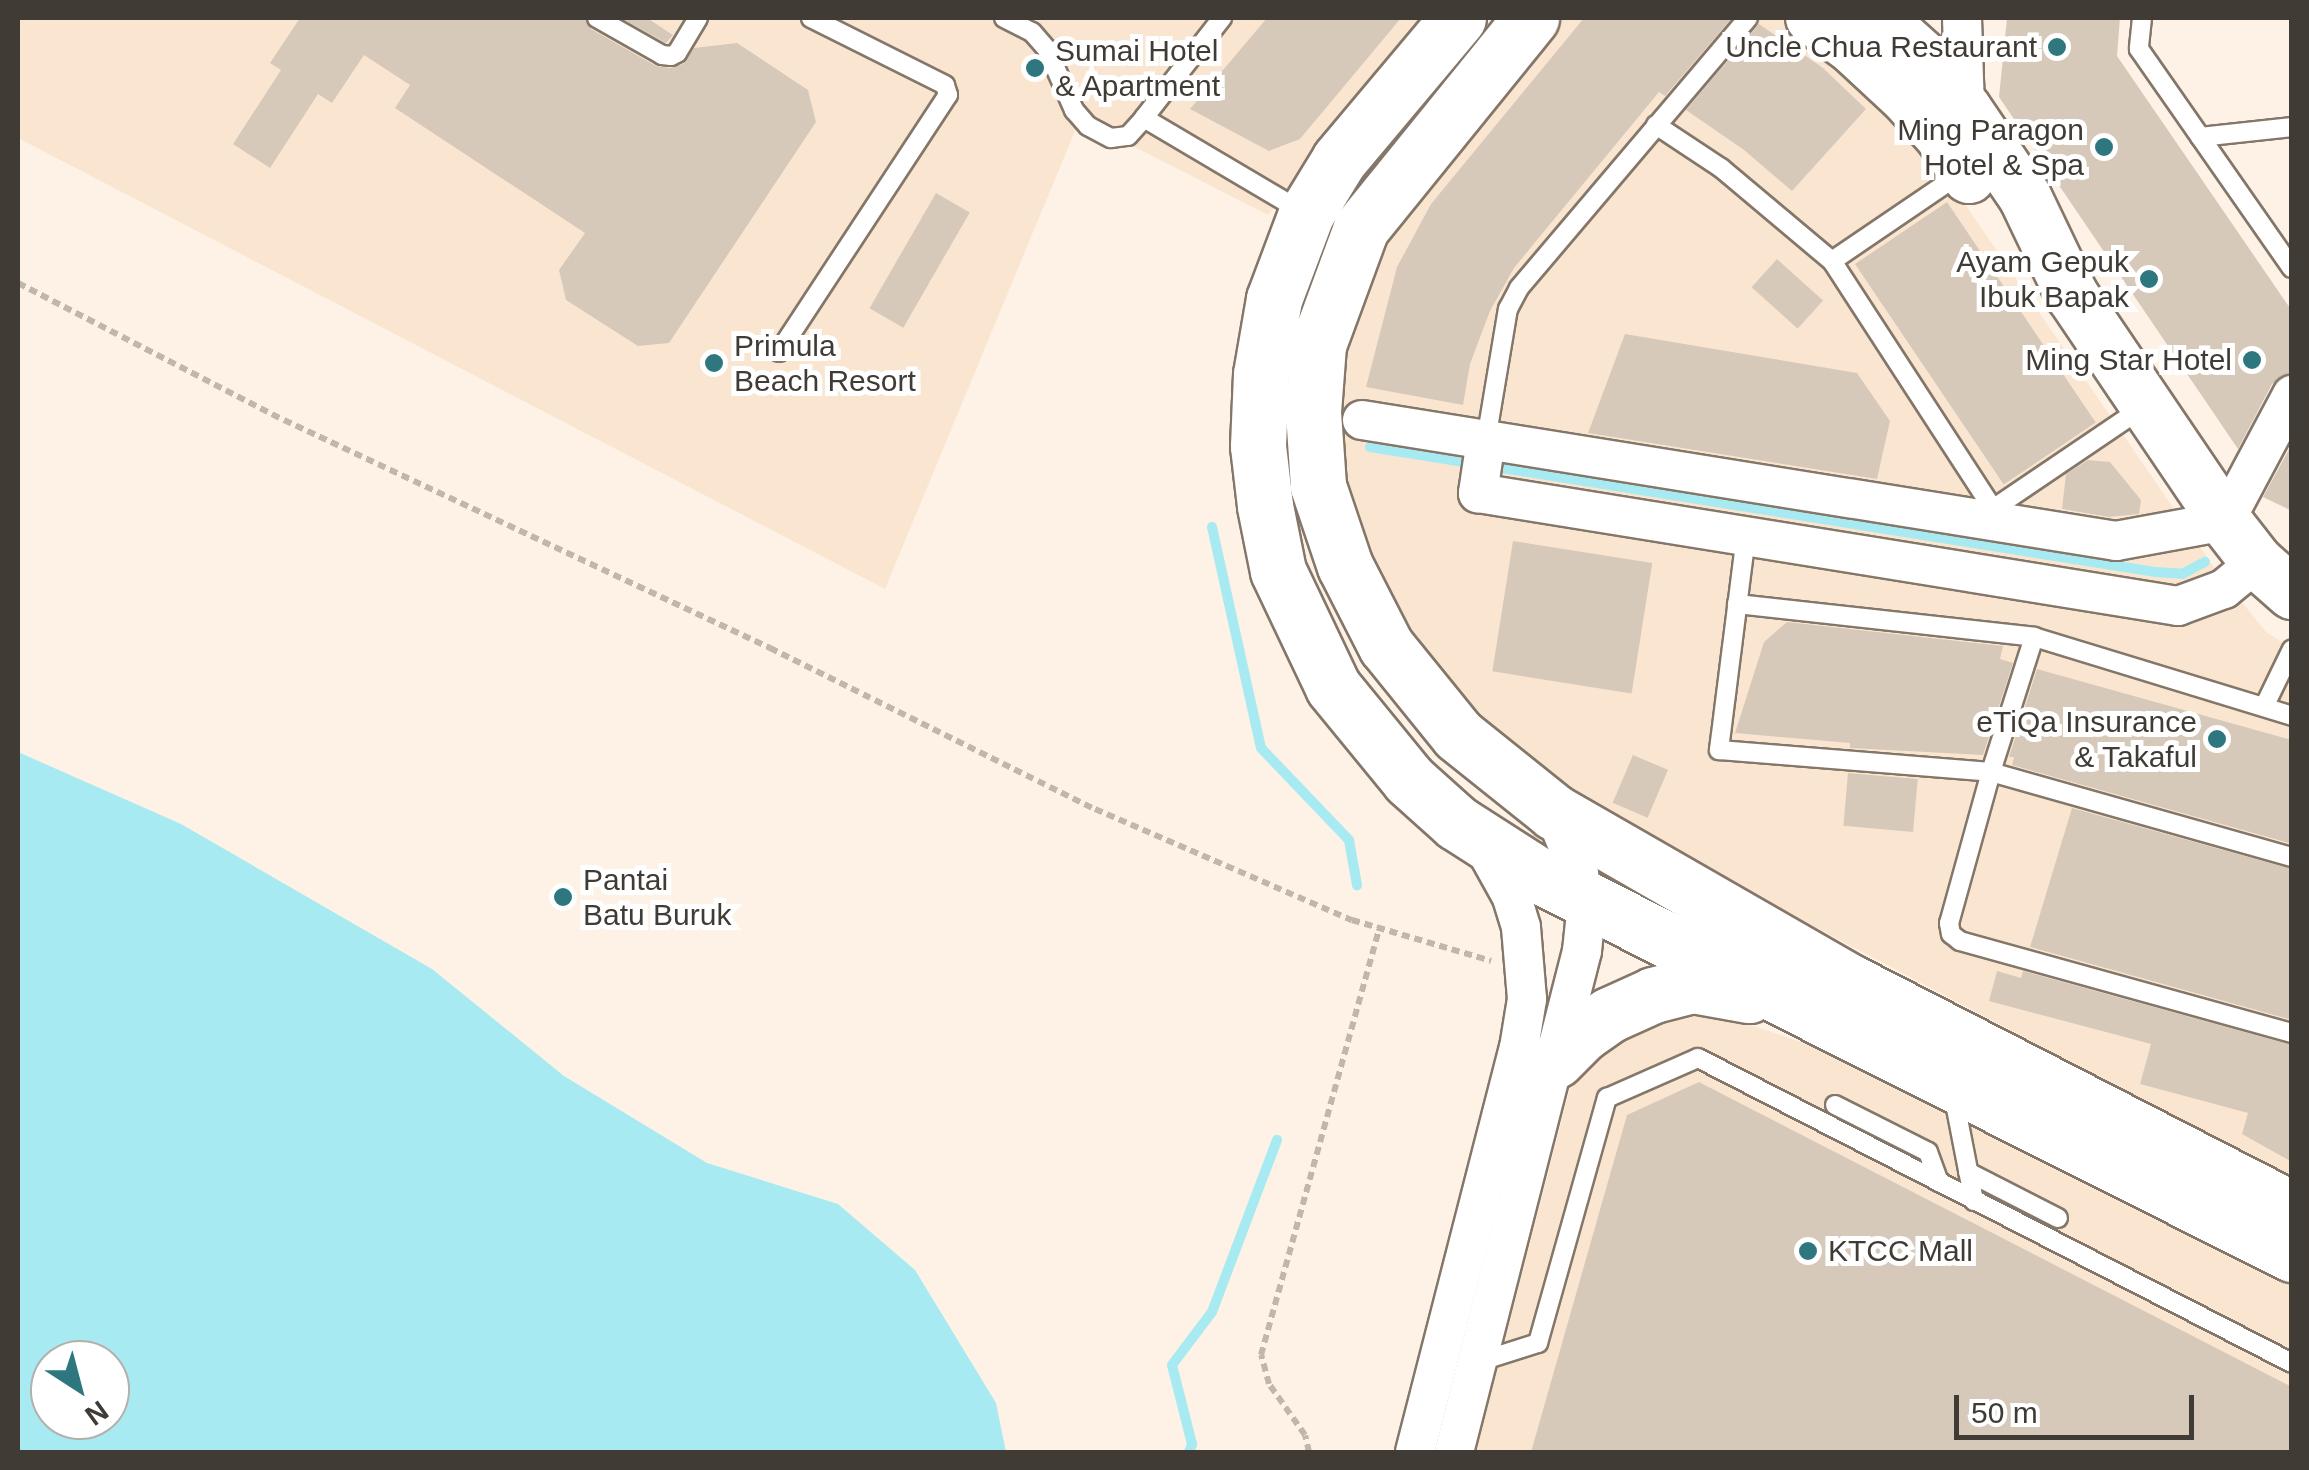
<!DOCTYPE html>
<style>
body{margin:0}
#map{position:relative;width:2309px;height:1470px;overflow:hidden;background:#fdf2e5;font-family:Helvetica,sans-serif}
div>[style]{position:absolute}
.built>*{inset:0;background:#fae6d0}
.water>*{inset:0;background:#a8eaf1}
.stream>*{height:10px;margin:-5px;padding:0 5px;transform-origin:5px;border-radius:5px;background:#a8eaf1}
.building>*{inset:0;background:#d7c9ba;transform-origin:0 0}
.path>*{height:6px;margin-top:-3px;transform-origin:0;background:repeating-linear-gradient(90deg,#c0b7ac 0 8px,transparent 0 13px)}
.roads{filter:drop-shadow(2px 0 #847769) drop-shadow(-2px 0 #847769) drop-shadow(0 2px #847769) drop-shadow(0 -2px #847769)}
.lane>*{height:18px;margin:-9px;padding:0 9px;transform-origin:9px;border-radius:9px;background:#fff}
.street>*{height:38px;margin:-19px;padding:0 19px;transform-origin:19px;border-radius:19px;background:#fff}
.secondary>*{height:52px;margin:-26px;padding:0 26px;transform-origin:26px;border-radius:26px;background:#fff}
.primary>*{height:55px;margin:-27.5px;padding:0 27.5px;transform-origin:27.5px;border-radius:27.5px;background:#fff}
.dots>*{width:28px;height:28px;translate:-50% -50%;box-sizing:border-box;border:5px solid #fff;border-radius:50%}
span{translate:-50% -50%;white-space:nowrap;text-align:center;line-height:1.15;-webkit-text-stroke:10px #fff;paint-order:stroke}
.poi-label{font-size:30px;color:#413b35}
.right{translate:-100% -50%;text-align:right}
.left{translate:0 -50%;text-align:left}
.frame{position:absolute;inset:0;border:20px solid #413b35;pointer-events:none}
.north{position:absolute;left:30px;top:1340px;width:100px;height:100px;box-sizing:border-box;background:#fff;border:2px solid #b3b1ae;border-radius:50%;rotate:144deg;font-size:28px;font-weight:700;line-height:40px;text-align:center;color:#413b35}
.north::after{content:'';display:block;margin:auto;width:35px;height:45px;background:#2f777f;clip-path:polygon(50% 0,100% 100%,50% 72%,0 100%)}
.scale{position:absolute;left:1954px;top:1395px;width:240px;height:45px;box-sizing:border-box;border:5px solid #413b35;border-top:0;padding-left:12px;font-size:30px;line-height:35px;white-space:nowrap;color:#413b35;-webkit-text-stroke:8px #fff;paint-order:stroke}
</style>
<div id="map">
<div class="built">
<div style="clip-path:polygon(18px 18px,1430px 18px,1268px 215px,1080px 119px,885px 589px,18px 138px)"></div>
<div style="clip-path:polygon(1557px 18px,1785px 18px,1874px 85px,1912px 127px,2218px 573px,2267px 633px,2291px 647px,2291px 1178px,1521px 772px,1446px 704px,1341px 499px,1336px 363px,1389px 226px)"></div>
<div style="clip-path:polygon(1669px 1012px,1712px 1012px,1813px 1046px,2291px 1285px,2291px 1452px,1476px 1452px,1572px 1080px,1596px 1040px)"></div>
</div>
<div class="water">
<div style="clip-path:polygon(evenodd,18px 752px,181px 824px,432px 969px,564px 1076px,707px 1163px,838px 1204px,915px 1270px,996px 1403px,1006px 1452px,18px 1452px,18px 752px,50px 1360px,110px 1360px,110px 1420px,50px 1420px,50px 1360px)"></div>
</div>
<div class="stream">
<div style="left:1370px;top:447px;width:796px;rotate:9.04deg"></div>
<div style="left:2156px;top:572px;width:26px;rotate:4deg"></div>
<div style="left:2182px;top:574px;width:26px;rotate:-28deg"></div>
<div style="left:1212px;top:527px;width:226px;rotate:77.5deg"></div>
<div style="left:1261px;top:748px;width:127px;rotate:46.3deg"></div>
<div style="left:1349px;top:840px;width:46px;rotate:79.9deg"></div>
<div style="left:1189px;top:1452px;width:9px;rotate:-69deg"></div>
<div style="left:1192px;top:1444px;width:81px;rotate:-104.2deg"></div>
<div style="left:1172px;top:1365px;width:66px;rotate:-53deg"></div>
<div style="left:1212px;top:1312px;width:184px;rotate:-69.3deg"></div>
</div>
<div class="building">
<div style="clip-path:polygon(300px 18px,585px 18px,591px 29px,656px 66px,670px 68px,683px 64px,694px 48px,737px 43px,808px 90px,816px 122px,669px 343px,638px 346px,566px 300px,559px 270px,585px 233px,395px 108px,410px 85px,364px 55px,332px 103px,318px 94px,270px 168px,233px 144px,281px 70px,270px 63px)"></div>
<div style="clip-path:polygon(621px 18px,647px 18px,673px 35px,666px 43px)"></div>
<div style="clip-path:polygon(1267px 18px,1401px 18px,1300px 139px,1269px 151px,1190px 109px)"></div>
<div style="clip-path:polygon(1584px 18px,1732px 18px,1665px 96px,1659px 92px,1514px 268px,1490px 311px,1470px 364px,1463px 405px,1366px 387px,1397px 267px,1431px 204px)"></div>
<div style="clip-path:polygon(2007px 18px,2120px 18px,2117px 56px,2292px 311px,2292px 373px,2272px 384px,2238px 449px,1999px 97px)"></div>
<div style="clip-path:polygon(1759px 24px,1823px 68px,1866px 109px,1792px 191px,1744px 150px,1686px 110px)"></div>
<div style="left:936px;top:193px;width:39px;height:133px;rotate:30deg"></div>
<div style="left:1947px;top:202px;width:266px;height:111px;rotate:56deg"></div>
<div style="left:1777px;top:259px;width:62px;height:38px;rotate:42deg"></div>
<div style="clip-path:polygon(1625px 334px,1857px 373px,1890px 421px,1877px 479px,1588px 433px)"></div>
<div style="clip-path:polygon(2292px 444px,2292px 511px,2263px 497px)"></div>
<div style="clip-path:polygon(2088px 460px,2110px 462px,2141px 500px,2139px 514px,2109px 517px,2062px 509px,2066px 474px)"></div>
<div style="left:1513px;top:541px;width:141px;height:132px;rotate:9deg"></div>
<div style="clip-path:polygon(1787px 622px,2003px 646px,2000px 659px,2013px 663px,1983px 755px,1850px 748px,1850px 743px,1735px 733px,1764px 642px)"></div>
<div style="clip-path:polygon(2037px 669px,2292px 740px,2292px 844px,2012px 765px,2014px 757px,2009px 757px)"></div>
<div style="left:1633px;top:755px;width:38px;height:52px;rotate:23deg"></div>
<div style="left:1848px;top:773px;width:70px;height:53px;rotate:5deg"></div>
<div style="clip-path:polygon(2072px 808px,2292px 869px,2292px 1020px,2030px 947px)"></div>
<div style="clip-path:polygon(1997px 971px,2021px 978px,2023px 971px,2292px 1045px,2292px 1162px,2242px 1134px,2248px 1113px,2140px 1084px,2151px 1044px,1989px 1001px)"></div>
<div style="clip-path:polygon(1699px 1082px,2292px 1387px,2292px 1452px,1531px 1452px,1627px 1115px)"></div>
</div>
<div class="path">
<div style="left:18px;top:283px;width:299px;rotate:27.3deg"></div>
<div style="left:284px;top:420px;width:537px;rotate:25.13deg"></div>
<div style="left:770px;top:648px;width:363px;rotate:26.4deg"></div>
<div style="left:1095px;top:809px;width:280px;rotate:23.4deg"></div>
<div style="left:1352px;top:920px;width:145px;rotate:16.4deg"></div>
<div style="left:1309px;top:1452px;width:17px;rotate:-103deg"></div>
<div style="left:1305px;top:1435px;width:62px;rotate:-125.2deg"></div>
<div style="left:1269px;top:1384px;width:30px;rotate:-105deg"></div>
<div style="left:1261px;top:1355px;width:444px;rotate:-74.5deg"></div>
</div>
<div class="roads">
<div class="lane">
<div style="left:597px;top:18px;width:75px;rotate:29.6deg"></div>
<div style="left:662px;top:55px;width:9px;rotate:6deg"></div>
<div style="left:671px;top:56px;width:7px;rotate:-27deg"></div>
<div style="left:677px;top:53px;width:41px;rotate:-59deg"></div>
<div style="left:1004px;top:18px;width:31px;rotate:27deg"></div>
<div style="left:1032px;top:32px;width:23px;rotate:49deg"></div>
<div style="left:1047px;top:49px;width:67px;rotate:66.1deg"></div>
<div style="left:1074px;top:110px;width:21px;rotate:49deg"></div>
<div style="left:1088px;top:126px;width:26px;rotate:28deg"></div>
<div style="left:1111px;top:138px;width:17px;rotate:-7deg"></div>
<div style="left:1128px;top:136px;width:24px;rotate:-48deg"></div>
<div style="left:1222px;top:18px;width:127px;rotate:128deg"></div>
<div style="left:1144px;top:118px;width:182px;rotate:30.6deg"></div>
<div style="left:2142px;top:18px;width:31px;rotate:96deg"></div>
<div style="left:2139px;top:49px;width:267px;rotate:55.1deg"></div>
<div style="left:1656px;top:125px;width:78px;rotate:33.5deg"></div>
<div style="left:1721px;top:168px;width:145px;rotate:40deg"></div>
<div style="left:1832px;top:261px;width:296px;rotate:57deg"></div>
<div style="left:1993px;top:509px;width:11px;rotate:85deg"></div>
<div style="left:2200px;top:137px;width:93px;rotate:-6.2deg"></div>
<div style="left:1832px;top:261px;width:155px;rotate:-34.2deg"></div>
<div style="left:779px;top:352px;width:308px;rotate:-56.7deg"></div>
<div style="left:948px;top:95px;width:10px;rotate:-107deg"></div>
<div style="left:945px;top:85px;width:150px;rotate:-153.4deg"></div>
<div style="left:1486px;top:440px;width:133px;rotate:-80.5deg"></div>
<div style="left:1508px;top:309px;width:24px;rotate:-62deg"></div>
<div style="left:1519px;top:288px;width:354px;rotate:-49.7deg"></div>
<div style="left:1993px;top:509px;width:180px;rotate:-34.1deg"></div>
<div style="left:1746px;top:536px;width:216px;rotate:97.2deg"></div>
<div style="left:1719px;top:750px;width:273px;rotate:4.6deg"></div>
<div style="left:1991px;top:772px;width:313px;rotate:15.8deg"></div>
<div style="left:1737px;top:604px;width:299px;rotate:6.3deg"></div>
<div style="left:2034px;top:637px;width:270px;rotate:17deg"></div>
<div style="left:2034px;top:637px;width:142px;rotate:107.7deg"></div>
<div style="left:1991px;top:772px;width:157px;rotate:105.5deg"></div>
<div style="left:1949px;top:923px;width:11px;rotate:80deg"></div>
<div style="left:1951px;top:934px;width:11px;rotate:38deg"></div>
<div style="left:1960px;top:941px;width:345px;rotate:15.5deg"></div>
<div style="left:2264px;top:707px;width:64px;rotate:-64.2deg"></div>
<div style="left:1953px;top:1093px;width:110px;rotate:79deg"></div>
<div style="left:1835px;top:1105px;width:104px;rotate:26.8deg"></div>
<div style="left:1928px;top:1152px;width:32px;rotate:70deg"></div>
<div style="left:1968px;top:1172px;width:101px;rotate:27.1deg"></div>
<div style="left:1478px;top:1362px;width:63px;rotate:-17.6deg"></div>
<div style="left:1538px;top:1343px;width:255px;rotate:-74.3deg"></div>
<div style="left:1607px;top:1098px;width:99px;rotate:-23.7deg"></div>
<div style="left:1698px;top:1058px;width:668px;rotate:27.18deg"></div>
</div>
<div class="street">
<div style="left:1962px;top:18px;width:91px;rotate:88.1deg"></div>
<div style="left:1362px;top:420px;width:764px;rotate:9.12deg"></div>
<div style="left:2116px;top:541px;width:111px;rotate:-10.4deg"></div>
<div style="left:2225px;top:521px;width:143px;rotate:-62deg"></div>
<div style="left:1486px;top:440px;width:54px;rotate:98.6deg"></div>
<div style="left:1478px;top:493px;width:709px;rotate:9.17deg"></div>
<div style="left:2178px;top:606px;width:49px;rotate:-20.3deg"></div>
<div style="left:2224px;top:589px;width:43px;rotate:-39.3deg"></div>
<div style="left:1415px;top:1452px;width:417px;rotate:-75.6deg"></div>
<div style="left:1519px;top:1048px;width:50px;rotate:-80.7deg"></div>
<div style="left:1527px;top:999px;width:72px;rotate:-94.8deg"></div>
<div style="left:1521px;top:927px;width:31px;rotate:-107deg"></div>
<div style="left:1512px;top:897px;width:62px;rotate:-119.1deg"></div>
<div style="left:1454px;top:1452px;width:517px;rotate:-75.67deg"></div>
<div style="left:1582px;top:951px;width:37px;rotate:-84deg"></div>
<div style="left:1586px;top:914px;width:41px;rotate:-99.9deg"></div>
<div style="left:1579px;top:874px;width:67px;rotate:-112deg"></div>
</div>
<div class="secondary">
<div style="left:1812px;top:18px;width:49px;rotate:35.9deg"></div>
<div style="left:1852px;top:47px;width:72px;rotate:42.8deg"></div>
<div style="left:1905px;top:96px;width:52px;rotate:47.4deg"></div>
<div style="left:1940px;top:134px;width:52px;rotate:56deg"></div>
<div style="left:1879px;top:18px;width:63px;rotate:41.8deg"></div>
<div style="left:1926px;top:60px;width:63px;rotate:51.5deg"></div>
<div style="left:1965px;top:109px;width:107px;rotate:55.7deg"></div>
<div style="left:2025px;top:197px;width:109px;rotate:64.4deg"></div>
<div style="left:2072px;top:295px;width:273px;rotate:55.9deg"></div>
<div style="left:2225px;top:521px;width:52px;rotate:52deg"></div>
<div style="left:2257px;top:562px;width:47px;rotate:41.5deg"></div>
</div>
<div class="primary">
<div style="left:1458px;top:18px;width:185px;rotate:130deg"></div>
<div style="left:1339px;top:160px;width:63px;rotate:121.4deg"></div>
<div style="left:1306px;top:214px;width:91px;rotate:110.6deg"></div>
<div style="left:1274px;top:299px;width:76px;rotate:99.8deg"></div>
<div style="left:1261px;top:374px;width:72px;rotate:92.4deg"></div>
<div style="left:1258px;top:446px;width:60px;rotate:83.3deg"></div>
<div style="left:1265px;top:506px;width:66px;rotate:78.7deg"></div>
<div style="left:1278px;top:571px;width:128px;rotate:64.6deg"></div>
<div style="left:1333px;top:687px;width:120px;rotate:50.7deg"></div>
<div style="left:1409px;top:780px;width:64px;rotate:41.9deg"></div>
<div style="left:1457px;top:823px;width:96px;rotate:32.7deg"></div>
<div style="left:1538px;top:875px;width:844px;rotate:26.69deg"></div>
<div style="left:1531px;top:18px;width:270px;rotate:129deg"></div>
<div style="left:1361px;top:228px;width:125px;rotate:110.2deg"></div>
<div style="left:1318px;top:345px;width:67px;rotate:94.3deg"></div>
<div style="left:1313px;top:412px;width:74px;rotate:86.1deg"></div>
<div style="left:1318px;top:486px;width:84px;rotate:71.4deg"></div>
<div style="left:1345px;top:566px;width:90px;rotate:62.9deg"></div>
<div style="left:1386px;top:646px;width:114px;rotate:51deg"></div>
<div style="left:1458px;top:735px;width:123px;rotate:38.7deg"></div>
<div style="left:1554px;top:812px;width:341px;rotate:29.9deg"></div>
<div style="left:1850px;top:982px;width:497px;rotate:27.2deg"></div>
<div style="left:1556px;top:1060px;width:37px;rotate:-45deg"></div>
<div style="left:1582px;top:1034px;width:33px;rotate:-35deg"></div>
<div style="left:1609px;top:1015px;width:48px;rotate:-24.4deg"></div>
<div style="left:1653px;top:995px;width:40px;rotate:-14.4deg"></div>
<div style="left:1692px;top:985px;width:58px;rotate:10deg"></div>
</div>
</div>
<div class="dots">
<div style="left:2057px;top:47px;background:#2f777f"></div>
<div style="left:1035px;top:68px;background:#2f777f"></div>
<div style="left:2104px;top:147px;background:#2f777f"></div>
<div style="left:2149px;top:279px;background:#2f777f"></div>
<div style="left:2252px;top:360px;background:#2f777f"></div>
<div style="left:714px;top:363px;background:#2f777f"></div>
<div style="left:2217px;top:739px;background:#2f777f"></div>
<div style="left:563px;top:897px;background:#2f777f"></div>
<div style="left:1808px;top:1251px;background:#2f777f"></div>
</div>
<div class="poi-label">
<span class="right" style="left:2037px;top:47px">Uncle Chua Restaurant</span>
<span class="left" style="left:1055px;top:68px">Sumai Hotel<br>&amp; Apartment</span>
<span class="right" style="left:2084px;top:147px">Ming Paragon<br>Hotel &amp; Spa</span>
<span class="right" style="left:2129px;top:279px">Ayam Gepuk<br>Ibuk Bapak</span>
<span class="left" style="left:734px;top:363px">Primula<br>Beach Resort</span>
<span class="right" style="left:2232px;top:360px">Ming Star Hotel</span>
<span class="right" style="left:2197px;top:739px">eTiQa Insurance<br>&amp; Takaful</span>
<span class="left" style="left:583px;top:897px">Pantai<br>Batu Buruk</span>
<span class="left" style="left:1828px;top:1251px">KTCC Mall</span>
</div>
<div class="frame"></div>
<div class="north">N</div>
<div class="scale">50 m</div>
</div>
